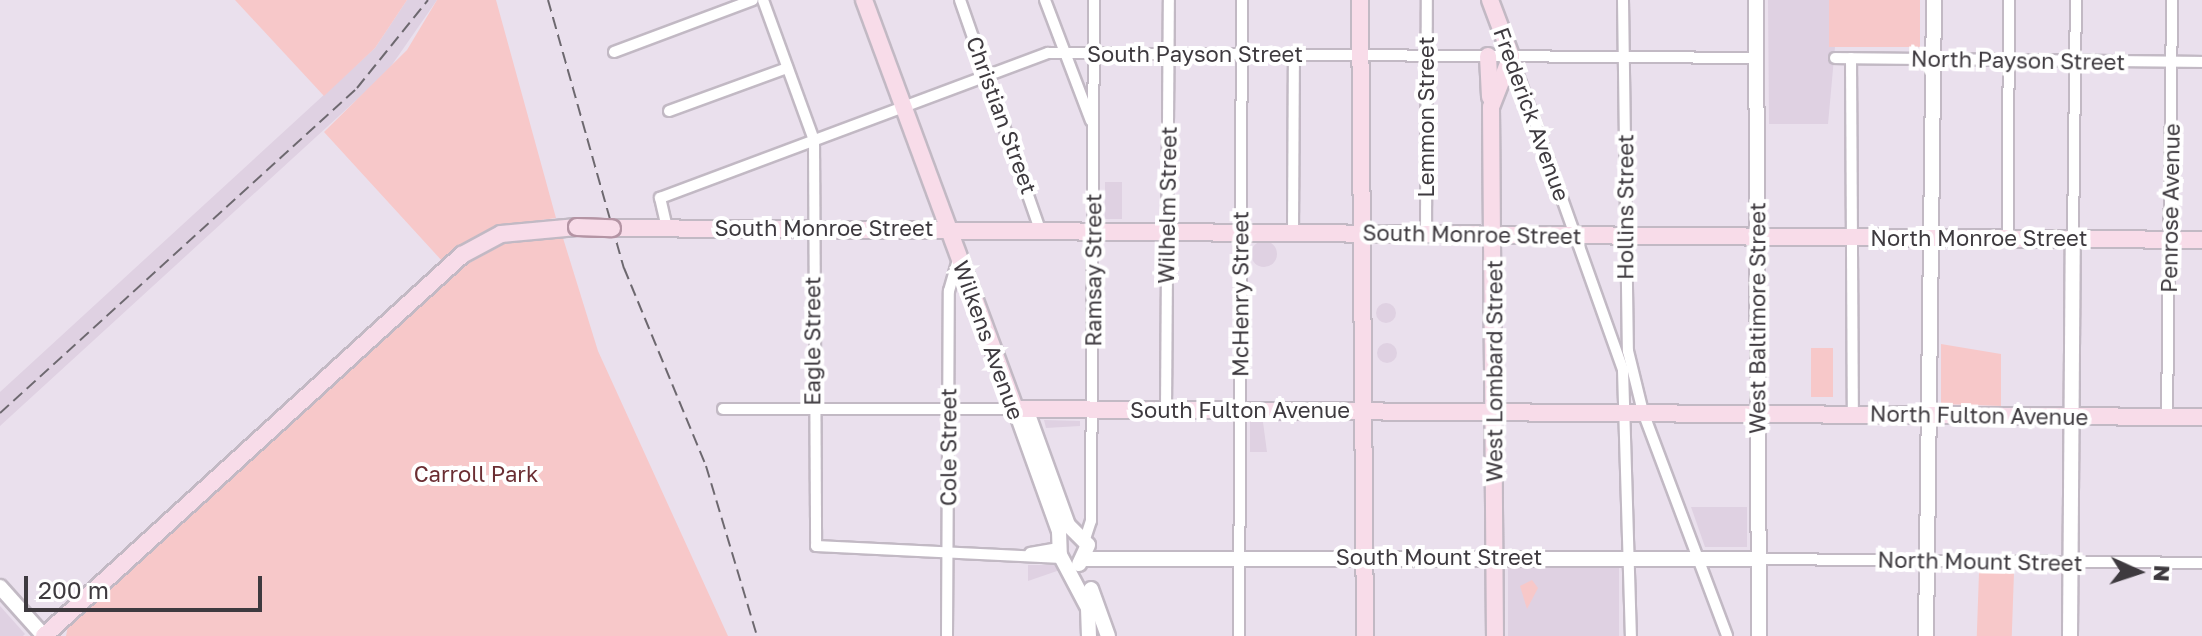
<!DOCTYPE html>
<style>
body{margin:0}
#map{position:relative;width:2202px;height:636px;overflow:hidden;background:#eae0ed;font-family:"Golos Text",sans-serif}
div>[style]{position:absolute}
.built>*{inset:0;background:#dfd1e2;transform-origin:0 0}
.round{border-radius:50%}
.green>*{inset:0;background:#f7c8c9;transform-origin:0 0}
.roads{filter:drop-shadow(2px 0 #c2b9c4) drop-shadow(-2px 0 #c2b9c4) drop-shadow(0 2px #c2b9c4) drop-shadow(0 -2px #c2b9c4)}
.street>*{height:10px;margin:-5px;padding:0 5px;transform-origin:5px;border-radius:5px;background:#fff}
.secondary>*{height:14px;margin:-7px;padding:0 7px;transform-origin:7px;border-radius:7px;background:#fff}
.primary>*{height:16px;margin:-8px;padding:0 8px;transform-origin:8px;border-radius:8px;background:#f8dce9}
.rail>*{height:2px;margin-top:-1px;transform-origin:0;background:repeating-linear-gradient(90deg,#6d686f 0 12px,transparent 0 18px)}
.bridges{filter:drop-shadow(2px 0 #b494a4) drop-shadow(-2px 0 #b494a4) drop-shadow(0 2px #b494a4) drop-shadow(0 -2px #b494a4)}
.primary-bridge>*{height:16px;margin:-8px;padding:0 8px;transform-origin:8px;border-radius:8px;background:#f8dce9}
span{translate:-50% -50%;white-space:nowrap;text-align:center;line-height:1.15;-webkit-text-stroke:8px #fff;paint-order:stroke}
.street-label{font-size:22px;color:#3e3a3f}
.park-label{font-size:22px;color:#6b2e33}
.north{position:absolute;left:2098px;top:532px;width:80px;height:80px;-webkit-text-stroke:6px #fff;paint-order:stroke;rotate:93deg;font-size:22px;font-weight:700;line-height:32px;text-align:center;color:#3e3a3f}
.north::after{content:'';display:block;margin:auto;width:28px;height:36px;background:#3e3a3f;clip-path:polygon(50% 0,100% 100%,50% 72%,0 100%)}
.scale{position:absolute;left:24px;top:576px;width:238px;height:36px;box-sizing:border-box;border:4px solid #3e3a3f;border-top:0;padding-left:10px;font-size:24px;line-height:28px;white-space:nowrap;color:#3e3a3f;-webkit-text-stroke:6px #fff;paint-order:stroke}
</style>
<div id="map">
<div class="built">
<div style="clip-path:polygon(407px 0,437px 0,387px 72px,0 426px,0 392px,375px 48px)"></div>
<div style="clip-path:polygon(1768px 0,1920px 0,1919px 43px,1835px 47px,1828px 124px,1769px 124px)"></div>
<div style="left:1105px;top:182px;width:17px;height:37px"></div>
<div class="round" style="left:1251px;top:241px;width:26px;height:26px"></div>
<div class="round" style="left:1376px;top:303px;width:20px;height:20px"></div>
<div class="round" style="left:1377px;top:343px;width:20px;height:20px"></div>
<div style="clip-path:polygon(1044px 420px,1080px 421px,1080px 426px,1046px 428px)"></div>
<div style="clip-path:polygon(1250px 422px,1263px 422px,1267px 452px,1250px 452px)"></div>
<div style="clip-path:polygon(1691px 507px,1747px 507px,1747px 547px,1705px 547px)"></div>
<div style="clip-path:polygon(1028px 565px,1058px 565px,1060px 570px,1028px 581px)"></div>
<div style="left:1508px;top:567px;width:111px;height:69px"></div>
<div style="clip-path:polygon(0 606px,25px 634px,23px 636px,0 636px)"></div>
</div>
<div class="green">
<div style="clip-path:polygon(235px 0,407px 0,375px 48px,324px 96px)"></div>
<div style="clip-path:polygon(437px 0,496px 0,556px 218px,500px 226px,443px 262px,324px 132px,407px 50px)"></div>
<div style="left:1829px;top:0;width:91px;height:47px"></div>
<div style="clip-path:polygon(563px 238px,598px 351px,728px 636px,66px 636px,68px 626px,460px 268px,506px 243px)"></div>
<div style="clip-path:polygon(1941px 344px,2001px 354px,2001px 406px,1941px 404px)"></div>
<div style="left:1811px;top:348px;width:22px;height:49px"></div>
<div style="left:1979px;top:572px;width:35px;height:64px;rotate:2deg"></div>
<div style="clip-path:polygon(1532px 580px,1538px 588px,1527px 609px,1520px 586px)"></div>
</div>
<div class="roads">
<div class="street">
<div style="left:763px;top:0;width:149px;rotate:70deg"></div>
<div style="left:814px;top:140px;width:406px;rotate:89.7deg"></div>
<div style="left:816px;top:546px;width:246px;rotate:2.8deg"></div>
<div style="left:960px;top:0;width:244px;rotate:70.8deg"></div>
<div style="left:1045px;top:0;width:129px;rotate:69.2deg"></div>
<div style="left:1623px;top:0;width:351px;rotate:89.2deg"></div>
<div style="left:1628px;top:351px;width:63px;rotate:76.2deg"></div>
<div style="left:1643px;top:412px;width:239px;rotate:69.4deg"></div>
<div style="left:614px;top:52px;width:148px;rotate:-20.5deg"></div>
<div style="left:1512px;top:58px;width:331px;rotate:70.4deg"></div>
<div style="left:1623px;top:370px;width:266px;rotate:88.3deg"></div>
<div style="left:1835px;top:58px;width:367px;rotate:0.6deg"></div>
<div style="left:1851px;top:58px;width:356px;rotate:89.7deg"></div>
<div style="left:669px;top:111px;width:126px;rotate:-20deg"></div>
<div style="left:667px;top:228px;width:31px;rotate:-103deg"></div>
<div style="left:660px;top:198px;width:414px;rotate:-20.5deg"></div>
<div style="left:1048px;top:53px;width:708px;rotate:0.4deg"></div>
<div style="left:1293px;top:232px;width:177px;rotate:-89.7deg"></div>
<div style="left:1426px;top:234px;width:234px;rotate:-89.8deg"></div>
<div style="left:2008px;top:237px;width:237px;rotate:-89.8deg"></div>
<div style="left:2073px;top:238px;width:238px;rotate:-89.3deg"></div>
<div style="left:723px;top:409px;width:292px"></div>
<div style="left:1166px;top:410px;width:410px;rotate:-89.6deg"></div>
<div style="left:2167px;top:416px;width:416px;rotate:-89.3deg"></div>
<div style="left:1085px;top:539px;width:19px;rotate:-72deg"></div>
<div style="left:1091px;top:521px;width:521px;rotate:-89.67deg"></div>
<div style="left:1030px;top:553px;width:29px;rotate:-10deg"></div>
<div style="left:1759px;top:559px;width:443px;rotate:0.5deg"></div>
<div style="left:947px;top:636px;width:345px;rotate:-89.7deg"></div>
<div style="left:949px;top:291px;width:32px;rotate:-74deg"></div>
<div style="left:1239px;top:636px;width:636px;rotate:-89.73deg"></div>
</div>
<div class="secondary">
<div style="left:1756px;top:0;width:636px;rotate:89.73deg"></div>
<div style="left:1015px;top:409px;width:130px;rotate:70.2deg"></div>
<div style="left:1059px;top:531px;width:24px;rotate:88deg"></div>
<div style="left:1060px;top:555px;width:60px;rotate:62.2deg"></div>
<div style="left:1088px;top:608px;width:28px;rotate:88deg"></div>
<div style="left:1026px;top:409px;width:123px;rotate:70.1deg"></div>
<div style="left:1068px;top:525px;width:28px;rotate:45deg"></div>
<div style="left:1088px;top:545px;width:21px;rotate:115deg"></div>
<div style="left:1086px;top:559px;width:673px"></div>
<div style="left:0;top:587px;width:66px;rotate:48.1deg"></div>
<div style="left:1091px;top:589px;width:50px;rotate:70.1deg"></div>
<div style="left:1926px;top:636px;width:636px;rotate:-89.28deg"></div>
<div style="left:2070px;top:636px;width:398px;rotate:-89.6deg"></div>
</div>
<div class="primary">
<div style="left:864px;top:0;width:436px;rotate:69.7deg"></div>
<div style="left:1015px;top:409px;width:1187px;rotate:0.39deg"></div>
<div style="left:1360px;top:0;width:636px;rotate:89.55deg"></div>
<div style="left:1490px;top:0;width:60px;rotate:69.4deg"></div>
<div style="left:1511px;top:56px;width:55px;rotate:111.4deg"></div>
<div style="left:1491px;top:107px;width:529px;rotate:89.57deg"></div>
<div style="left:1488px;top:56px;width:41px;rotate:87.2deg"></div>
<div style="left:612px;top:228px;width:1590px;rotate:0.43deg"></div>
<div style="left:44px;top:636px;width:566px;rotate:-42.35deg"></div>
<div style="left:462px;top:255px;width:44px;rotate:-28.3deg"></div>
<div style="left:501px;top:234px;width:76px;rotate:-5.3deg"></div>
</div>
</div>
<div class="rail">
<div style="left:548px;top:0;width:279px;rotate:74.2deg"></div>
<div style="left:624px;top:268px;width:214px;rotate:67.5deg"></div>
<div style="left:706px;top:466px;width:177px;rotate:73.3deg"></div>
<div style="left:0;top:413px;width:483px;rotate:-42.3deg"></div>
<div style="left:357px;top:88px;width:113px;rotate:-51.1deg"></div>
</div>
<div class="bridges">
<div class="primary-bridge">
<div style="left:577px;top:227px;width:35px;rotate:2deg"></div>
</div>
</div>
<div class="street-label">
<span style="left:1195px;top:54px">South Payson Street</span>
<span style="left:2018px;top:60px;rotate:1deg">North Payson Street</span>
<span style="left:1532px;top:114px;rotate:70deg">Frederick Avenue</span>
<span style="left:1002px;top:115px;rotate:70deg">Christian Street</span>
<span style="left:1426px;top:117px;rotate:-90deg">Lemmon Street</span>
<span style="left:1167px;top:205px;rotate:-89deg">Wilhelm Street</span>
<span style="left:1625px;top:207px;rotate:-90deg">Hollins Street</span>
<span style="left:2170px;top:208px;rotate:-89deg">Penrose Avenue</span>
<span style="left:824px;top:228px">South Monroe Street</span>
<span style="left:1472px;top:234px;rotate:1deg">South Monroe Street</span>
<span style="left:1979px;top:238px">North Monroe Street</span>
<span style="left:1093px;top:270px;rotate:-90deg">Ramsay Street</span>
<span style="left:1240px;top:294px;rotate:-90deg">McHenry Street</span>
<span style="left:1757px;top:318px;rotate:-90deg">West Baltimore Street</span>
<span style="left:989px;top:340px;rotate:70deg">Wilkens Avenue</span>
<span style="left:812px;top:341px;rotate:-90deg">Eagle Street</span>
<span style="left:1494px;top:371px;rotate:-90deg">West Lombard Street</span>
<span style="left:1240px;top:410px">South Fulton Avenue</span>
<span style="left:1979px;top:415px;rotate:1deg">North Fulton Avenue</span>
<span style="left:948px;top:447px;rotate:-90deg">Cole Street</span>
<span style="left:1439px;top:557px">South Mount Street</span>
<span style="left:1980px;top:561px;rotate:1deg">North Mount Street</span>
</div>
<div class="park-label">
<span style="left:476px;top:474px">Carroll Park</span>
</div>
<div class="north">N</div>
<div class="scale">200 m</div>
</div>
